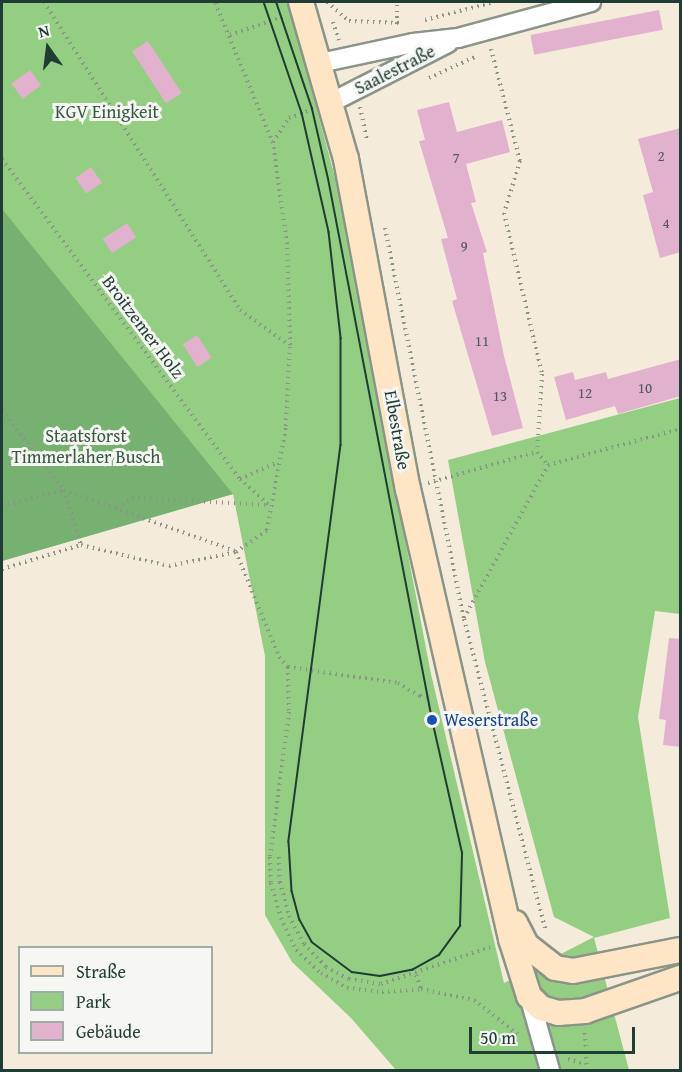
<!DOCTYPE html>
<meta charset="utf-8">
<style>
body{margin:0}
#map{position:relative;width:682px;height:1072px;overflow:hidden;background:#f4ebdb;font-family:"Gentium Book Plus",serif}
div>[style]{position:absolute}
.green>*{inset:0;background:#93ce83}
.forest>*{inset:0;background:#76b171}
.building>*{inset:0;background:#e2b1cd;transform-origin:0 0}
.path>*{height:4px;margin-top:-2px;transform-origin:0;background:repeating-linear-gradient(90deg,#8a9488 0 1.5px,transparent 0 6px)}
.roads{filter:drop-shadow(2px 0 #8a9488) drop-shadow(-2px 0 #8a9488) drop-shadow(0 2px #8a9488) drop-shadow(0 -2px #8a9488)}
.street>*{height:18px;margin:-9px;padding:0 9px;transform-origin:9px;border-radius:9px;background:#fff}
.secondary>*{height:24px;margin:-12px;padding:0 12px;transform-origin:12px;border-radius:12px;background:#fde5c5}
.tram>*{height:1.5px;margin:-0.75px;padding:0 0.75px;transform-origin:0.75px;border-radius:0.75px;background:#1f3d34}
.dots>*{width:16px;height:16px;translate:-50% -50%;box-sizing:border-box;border:3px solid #f6f6f2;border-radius:50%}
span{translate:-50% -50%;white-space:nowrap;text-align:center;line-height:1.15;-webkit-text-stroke:6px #f6f6f2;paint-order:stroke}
.number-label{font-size:15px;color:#505a5a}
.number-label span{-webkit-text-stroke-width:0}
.street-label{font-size:18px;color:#1f3d34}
.park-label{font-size:18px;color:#365a44}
.transit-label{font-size:18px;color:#164399}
.left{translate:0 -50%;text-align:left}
.frame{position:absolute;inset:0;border:3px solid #1f3d34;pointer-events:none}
.legend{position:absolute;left:18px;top:946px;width:195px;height:108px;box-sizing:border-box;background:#f6f6f2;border:2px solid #a0aca6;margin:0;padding:8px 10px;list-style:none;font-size:18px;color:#1f3d34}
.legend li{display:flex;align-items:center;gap:12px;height:30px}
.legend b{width:30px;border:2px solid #a0aca6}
.north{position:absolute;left:18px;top:18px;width:60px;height:60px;-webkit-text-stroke:4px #f6f6f2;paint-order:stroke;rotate:346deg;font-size:16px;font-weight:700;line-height:24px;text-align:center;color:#1f3d34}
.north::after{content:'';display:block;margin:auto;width:21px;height:27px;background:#1f3d34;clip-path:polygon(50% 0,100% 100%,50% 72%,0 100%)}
.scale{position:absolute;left:469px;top:1027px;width:166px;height:27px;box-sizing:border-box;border:3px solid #1f3d34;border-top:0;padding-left:8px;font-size:18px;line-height:21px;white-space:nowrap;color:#1f3d34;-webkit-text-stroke:4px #f6f6f2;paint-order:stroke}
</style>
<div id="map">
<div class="green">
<div style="clip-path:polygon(2px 2px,288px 2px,336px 181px,431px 674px,504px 983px,594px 937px,554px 917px,485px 662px,448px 460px,680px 398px,680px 614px,655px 611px,638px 717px,670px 918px,594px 938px,629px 1070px,396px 1070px,351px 1018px,292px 962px,265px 915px,265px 656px,233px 494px,2px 561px)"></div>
</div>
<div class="forest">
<div style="clip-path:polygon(2px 209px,233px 494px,2px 561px)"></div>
</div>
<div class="building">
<div style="left:659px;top:10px;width:20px;height:131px;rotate:79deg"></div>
<div style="left:148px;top:41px;width:62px;height:19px;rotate:57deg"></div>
<div style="left:30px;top:70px;width:19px;height:23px;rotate:54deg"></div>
<div style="clip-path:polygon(449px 102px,457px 132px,502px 120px,510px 152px,466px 164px,476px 202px,471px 203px,487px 252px,483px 253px,486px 268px,504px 356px,523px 428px,492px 436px,452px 301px,457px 299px,441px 239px,448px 238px,419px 141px,425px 140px,417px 110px)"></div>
<div style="clip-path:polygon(681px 128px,681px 252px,660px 258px,643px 195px,653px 192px,638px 139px)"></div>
<div style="left:91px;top:167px;width:19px;height:19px;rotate:55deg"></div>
<div style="left:127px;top:223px;width:17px;height:29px;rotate:57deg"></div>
<div style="left:197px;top:335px;width:27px;height:17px;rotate:57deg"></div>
<div style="clip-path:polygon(681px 359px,681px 396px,618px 414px,615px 406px,566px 420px,554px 377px,573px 372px,575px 380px,606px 372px,608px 379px)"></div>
<div style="clip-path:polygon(669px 638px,681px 639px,681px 747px,663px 745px,666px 720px,659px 719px)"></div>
</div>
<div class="path">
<div style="left:44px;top:2px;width:365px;rotate:57.5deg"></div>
<div style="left:240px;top:310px;width:60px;rotate:35.5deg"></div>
<div style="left:327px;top:2px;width:29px;rotate:41deg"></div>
<div style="left:349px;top:21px;width:51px;rotate:2.2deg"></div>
<div style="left:425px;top:20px;width:71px;rotate:-14.6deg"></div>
<div style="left:333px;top:22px;width:19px;rotate:72deg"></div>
<div style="left:397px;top:24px;width:22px;rotate:-90deg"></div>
<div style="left:230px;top:35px;width:57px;rotate:-19.4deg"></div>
<div style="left:491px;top:49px;width:116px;rotate:75.5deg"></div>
<div style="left:520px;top:161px;width:54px;rotate:107.1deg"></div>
<div style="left:504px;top:213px;width:165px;rotate:76.7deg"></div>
<div style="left:542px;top:374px;width:78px;rotate:93.7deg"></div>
<div style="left:429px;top:78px;width:53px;rotate:-24.6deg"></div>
<div style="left:360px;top:107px;width:35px;rotate:78deg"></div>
<div style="left:273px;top:142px;width:29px;rotate:-56deg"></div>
<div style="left:289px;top:118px;width:20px;rotate:-20deg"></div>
<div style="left:2px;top:159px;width:399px;rotate:53.4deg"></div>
<div style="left:240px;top:479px;width:39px;rotate:42deg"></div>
<div style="left:385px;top:228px;width:399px;rotate:78.6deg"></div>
<div style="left:464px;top:619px;width:323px;rotate:75.3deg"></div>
<div style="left:2px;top:410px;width:101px;rotate:52.2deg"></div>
<div style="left:64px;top:490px;width:182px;rotate:19.6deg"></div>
<div style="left:240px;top:479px;width:39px;rotate:-24deg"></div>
<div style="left:428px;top:483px;width:113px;rotate:-15.9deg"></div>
<div style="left:537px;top:452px;width:17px;rotate:50deg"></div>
<div style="left:2px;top:506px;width:64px;rotate:-14.5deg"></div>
<div style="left:64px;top:490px;width:58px;rotate:72.8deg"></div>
<div style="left:117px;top:508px;width:18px;rotate:-34deg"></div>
<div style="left:132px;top:498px;width:137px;rotate:2.9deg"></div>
<div style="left:236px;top:552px;width:113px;rotate:67.7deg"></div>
<div style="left:279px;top:657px;width:13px;rotate:48deg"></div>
<div style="left:288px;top:667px;width:45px;rotate:88.7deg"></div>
<div style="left:289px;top:712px;width:146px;rotate:97.5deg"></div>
<div style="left:270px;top:857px;width:26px;rotate:88deg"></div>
<div style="left:271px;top:883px;width:36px;rotate:74deg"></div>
<div style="left:281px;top:918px;width:35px;rotate:65deg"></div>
<div style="left:296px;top:950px;width:34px;rotate:43deg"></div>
<div style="left:321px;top:973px;width:30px;rotate:30deg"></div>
<div style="left:347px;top:988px;width:35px;rotate:7deg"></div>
<div style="left:382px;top:992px;width:39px;rotate:-4deg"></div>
<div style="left:421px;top:989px;width:54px;rotate:11.7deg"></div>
<div style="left:474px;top:1000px;width:60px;rotate:38.2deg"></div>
<div style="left:2px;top:569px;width:83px;rotate:-16.9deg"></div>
<div style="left:81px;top:545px;width:90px;rotate:13.4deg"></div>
<div style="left:169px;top:566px;width:68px;rotate:-11.8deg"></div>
<div style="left:236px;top:552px;width:38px;rotate:-35deg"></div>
<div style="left:267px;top:530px;width:106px;rotate:-79.6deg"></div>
<div style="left:286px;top:426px;width:81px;rotate:-87.2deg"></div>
<div style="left:290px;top:345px;width:101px;rotate:-91.7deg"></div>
<div style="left:287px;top:244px;width:102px;rotate:-97.9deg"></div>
<div style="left:273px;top:143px;width:152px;rotate:-112.4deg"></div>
<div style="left:464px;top:618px;width:175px;rotate:-61.2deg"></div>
<div style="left:548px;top:465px;width:137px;rotate:-15.3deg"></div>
<div style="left:288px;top:667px;width:111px;rotate:8.3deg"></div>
<div style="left:398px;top:683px;width:26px;rotate:31deg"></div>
<div style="left:420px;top:696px;width:12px;rotate:5deg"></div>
<div style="left:279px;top:857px;width:25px;rotate:88deg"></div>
<div style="left:280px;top:882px;width:35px;rotate:75deg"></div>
<div style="left:289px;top:916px;width:32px;rotate:62deg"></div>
<div style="left:304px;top:944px;width:32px;rotate:46deg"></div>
<div style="left:326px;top:967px;width:26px;rotate:28deg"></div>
<div style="left:349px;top:979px;width:32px;rotate:9deg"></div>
<div style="left:381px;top:984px;width:115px;rotate:-18.7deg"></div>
<div style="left:416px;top:975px;width:15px;rotate:70deg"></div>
<div style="left:585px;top:1033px;width:37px;rotate:87deg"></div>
<div style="left:568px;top:1059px;width:17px;rotate:17deg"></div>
</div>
<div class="roads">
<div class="street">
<div style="left:320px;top:63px;width:95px;rotate:-12.1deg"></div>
<div style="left:413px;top:43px;width:45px;rotate:-6.3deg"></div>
<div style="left:458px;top:38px;width:138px;rotate:-15.1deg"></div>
<div style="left:332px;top:102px;width:130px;rotate:-27deg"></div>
<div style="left:529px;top:996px;width:77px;rotate:74.2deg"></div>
</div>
<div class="secondary">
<div style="left:301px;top:2px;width:163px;rotate:74deg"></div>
<div style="left:346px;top:159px;width:336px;rotate:79.4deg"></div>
<div style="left:408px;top:489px;width:462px;rotate:77.1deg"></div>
<div style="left:511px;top:939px;width:60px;rotate:72.5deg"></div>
<div style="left:529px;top:996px;width:17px;rotate:45deg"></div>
<div style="left:541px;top:1008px;width:18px;rotate:16deg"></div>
<div style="left:558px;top:1013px;width:27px;rotate:-4deg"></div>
<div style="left:585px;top:1011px;width:101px;rotate:-19.2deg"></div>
<div style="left:515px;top:923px;width:25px;rotate:63deg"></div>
<div style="left:526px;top:945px;width:37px;rotate:38deg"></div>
<div style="left:555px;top:968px;width:18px;rotate:9deg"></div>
<div style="left:573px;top:971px;width:109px;rotate:-11.1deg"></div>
</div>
</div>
<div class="tram">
<div style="left:264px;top:2px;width:117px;rotate:71.1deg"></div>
<div style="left:302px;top:113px;width:122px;rotate:77.2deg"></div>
<div style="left:329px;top:232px;width:107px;rotate:83.5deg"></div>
<div style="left:341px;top:338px;width:107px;rotate:90deg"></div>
<div style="left:341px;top:445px;width:400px;rotate:97.5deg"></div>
<div style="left:289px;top:842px;width:49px;rotate:86.5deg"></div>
<div style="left:292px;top:891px;width:30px;rotate:75deg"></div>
<div style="left:300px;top:920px;width:25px;rotate:61deg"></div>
<div style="left:312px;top:942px;width:50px;rotate:36.9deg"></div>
<div style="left:352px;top:972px;width:28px;rotate:8deg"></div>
<div style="left:380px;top:976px;width:33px;rotate:-11deg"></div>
<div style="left:412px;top:970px;width:31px;rotate:-29deg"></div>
<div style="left:439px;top:955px;width:36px;rotate:-54deg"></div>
<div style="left:460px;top:926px;width:73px;rotate:-88.4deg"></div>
<div style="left:462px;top:853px;width:136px;rotate:-102.7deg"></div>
<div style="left:432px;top:720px;width:551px;rotate:-100.88deg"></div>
<div style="left:328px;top:179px;width:72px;rotate:-102.9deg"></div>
<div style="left:312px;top:109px;width:113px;rotate:-108.6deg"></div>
</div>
<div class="dots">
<div style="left:432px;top:720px;background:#1a4fb4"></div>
</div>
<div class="number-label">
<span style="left:661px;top:156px">2</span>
<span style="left:456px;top:158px">7</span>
<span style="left:666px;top:223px">4</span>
<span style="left:464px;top:246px">9</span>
<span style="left:482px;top:341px">11</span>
<span style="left:645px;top:388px">10</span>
<span style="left:585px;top:393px">12</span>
<span style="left:500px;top:396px">13</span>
</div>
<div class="street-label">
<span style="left:395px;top:70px;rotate:-27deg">Saalestraße</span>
<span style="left:143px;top:327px;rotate:53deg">Broitzemer Holz</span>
<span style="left:397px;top:430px;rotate:80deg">Elbestraße</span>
</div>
<div class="park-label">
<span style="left:107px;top:112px">KGV Einigkeit</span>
<span style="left:86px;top:447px">Staatsforst<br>Timmerlaher Busch</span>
</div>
<div class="transit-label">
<span class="left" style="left:444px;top:720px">Weserstraße</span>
</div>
<div class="frame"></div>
<ul class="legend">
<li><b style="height:8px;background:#fde5c5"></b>Straße</li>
<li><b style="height:16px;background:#93ce83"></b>Park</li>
<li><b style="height:16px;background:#e2b1cd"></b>Gebäude</li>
</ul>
<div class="north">N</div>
<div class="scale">50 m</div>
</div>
